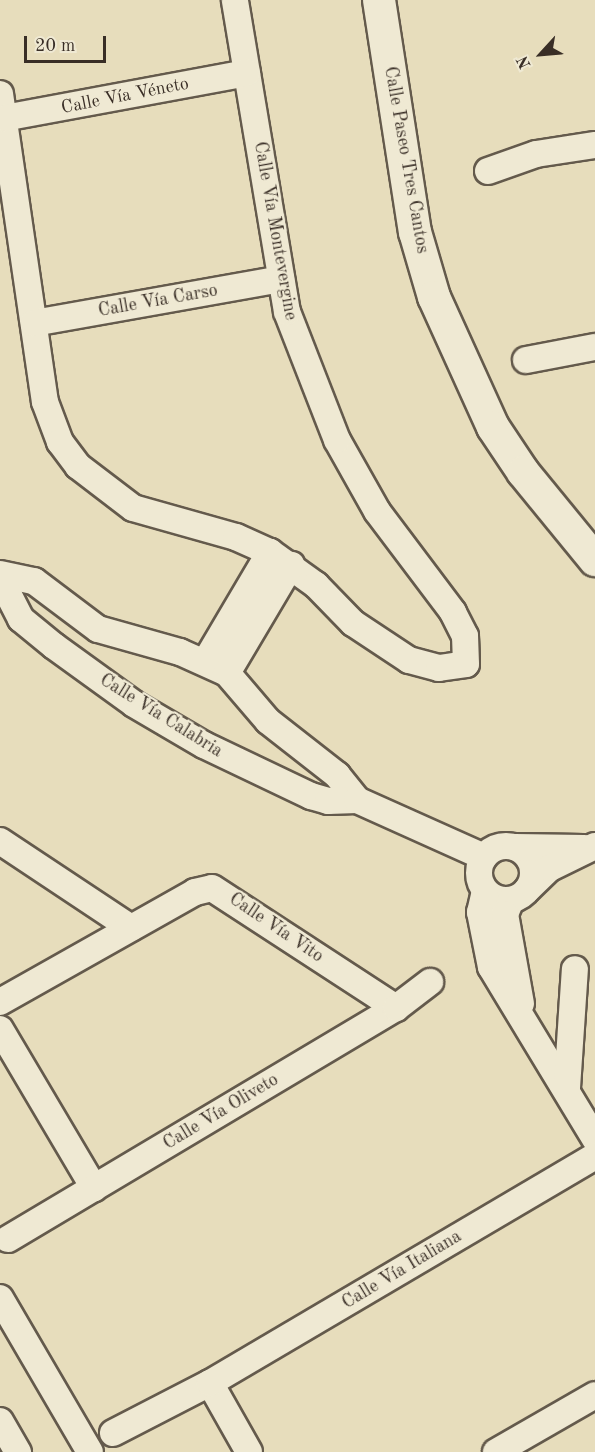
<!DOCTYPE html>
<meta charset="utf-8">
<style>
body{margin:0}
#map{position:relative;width:595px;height:1452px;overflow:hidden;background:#e7ddbc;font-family:"Old Standard TT",serif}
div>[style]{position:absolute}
.roads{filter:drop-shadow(2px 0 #645a4c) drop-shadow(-2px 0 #645a4c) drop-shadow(0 2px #645a4c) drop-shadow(0 -2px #645a4c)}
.minor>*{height:26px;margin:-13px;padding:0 13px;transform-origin:13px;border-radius:13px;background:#efe9d3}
.minor>.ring{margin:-13px;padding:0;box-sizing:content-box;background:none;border:26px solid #efe9d3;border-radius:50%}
.tertiary>*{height:32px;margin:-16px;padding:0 16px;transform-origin:16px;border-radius:16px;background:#efe9d3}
span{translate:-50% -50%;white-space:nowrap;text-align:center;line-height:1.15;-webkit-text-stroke:4.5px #efe9d3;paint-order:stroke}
.street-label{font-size:18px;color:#392e26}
.north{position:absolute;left:511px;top:24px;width:60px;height:60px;-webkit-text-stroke:4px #efe9d3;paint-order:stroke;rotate:244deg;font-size:16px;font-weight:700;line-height:24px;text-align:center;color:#392e26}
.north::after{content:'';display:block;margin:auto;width:21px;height:27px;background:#392e26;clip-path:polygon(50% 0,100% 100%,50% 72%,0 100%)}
.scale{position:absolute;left:24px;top:36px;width:82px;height:27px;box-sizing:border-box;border:3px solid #392e26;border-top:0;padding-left:8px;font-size:18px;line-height:21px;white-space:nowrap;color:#392e26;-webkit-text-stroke:4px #efe9d3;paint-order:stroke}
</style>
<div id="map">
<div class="roads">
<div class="minor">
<div style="left:0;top:94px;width:311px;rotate:81.7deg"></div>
<div style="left:45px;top:402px;width:43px;rotate:69.4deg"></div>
<div style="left:60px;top:442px;width:30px;rotate:53deg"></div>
<div style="left:78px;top:466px;width:69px;rotate:37.4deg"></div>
<div style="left:133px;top:508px;width:107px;rotate:15.7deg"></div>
<div style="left:236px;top:537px;width:37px;rotate:24deg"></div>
<div style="left:270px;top:552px;width:57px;rotate:35.7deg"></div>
<div style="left:316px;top:585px;width:53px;rotate:45.8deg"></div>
<div style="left:353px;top:623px;width:67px;rotate:33.5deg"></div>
<div style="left:409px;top:660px;width:31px;rotate:15deg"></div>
<div style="left:439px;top:668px;width:27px;rotate:-8deg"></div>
<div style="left:466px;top:664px;width:28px;rotate:-92deg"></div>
<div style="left:465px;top:636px;width:27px;rotate:-117deg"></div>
<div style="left:453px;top:612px;width:126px;rotate:-127deg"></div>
<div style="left:377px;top:511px;width:81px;rotate:-119.4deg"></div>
<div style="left:337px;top:440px;width:137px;rotate:-111.3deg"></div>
<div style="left:287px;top:312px;width:316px;rotate:-99.5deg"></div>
<div style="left:4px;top:118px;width:247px;rotate:-10.5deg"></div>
<div style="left:488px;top:171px;width:51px;rotate:-19.5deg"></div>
<div style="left:536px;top:154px;width:60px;rotate:-8.7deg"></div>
<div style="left:34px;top:323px;width:251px;rotate:-10.1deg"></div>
<div style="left:526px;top:360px;width:70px;rotate:-10.7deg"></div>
<div style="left:0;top:574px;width:35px;rotate:12deg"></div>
<div style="left:34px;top:581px;width:80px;rotate:36.9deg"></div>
<div style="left:98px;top:629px;width:85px;rotate:15.7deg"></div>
<div style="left:180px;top:652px;width:51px;rotate:24.1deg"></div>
<div style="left:227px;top:673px;width:63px;rotate:49.5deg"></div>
<div style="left:268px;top:721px;width:88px;rotate:38deg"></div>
<div style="left:337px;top:775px;width:32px;rotate:51deg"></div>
<div style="left:0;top:578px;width:46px;rotate:62.9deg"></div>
<div style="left:21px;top:619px;width:43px;rotate:39.3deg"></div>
<div style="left:54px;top:646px;width:99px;rotate:35.9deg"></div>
<div style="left:134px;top:704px;width:81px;rotate:30.4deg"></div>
<div style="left:204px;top:745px;width:119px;rotate:25.5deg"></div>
<div style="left:311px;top:796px;width:18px;rotate:16deg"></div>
<div style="left:328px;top:801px;width:29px;rotate:-2deg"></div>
<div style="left:357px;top:800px;width:139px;rotate:24.2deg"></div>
<div style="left:205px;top:662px;width:128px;rotate:-59.4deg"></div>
<div style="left:227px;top:673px;width:126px;rotate:-59.3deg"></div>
<div style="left:0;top:841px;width:157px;rotate:33.6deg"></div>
<div class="ring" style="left:479px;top:846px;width:28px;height:28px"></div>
<div style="left:515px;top:847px;width:69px;rotate:0.8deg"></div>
<div style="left:527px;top:890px;width:32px;rotate:-44deg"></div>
<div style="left:550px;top:868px;width:50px;rotate:-26.1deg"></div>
<div style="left:485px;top:891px;width:22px;rotate:103deg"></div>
<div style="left:480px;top:912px;width:56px;rotate:78.7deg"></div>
<div style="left:491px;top:967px;width:201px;rotate:58.8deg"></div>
<div style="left:511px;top:900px;width:15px;rotate:113deg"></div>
<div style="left:505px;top:914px;width:91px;rotate:79.9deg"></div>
<div style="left:0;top:1002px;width:224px;rotate:-29.4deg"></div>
<div style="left:195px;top:892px;width:17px;rotate:-13deg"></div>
<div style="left:212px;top:888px;width:220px;rotate:33.1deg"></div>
<div style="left:0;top:1029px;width:185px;rotate:59.4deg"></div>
<div style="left:567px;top:1088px;width:119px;rotate:-86.2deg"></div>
<div style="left:8px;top:1239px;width:452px;rotate:-30.8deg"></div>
<div style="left:396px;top:1008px;width:43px;rotate:-37.4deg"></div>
<div style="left:0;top:1298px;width:178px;rotate:59.7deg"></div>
<div style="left:210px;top:1383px;width:79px;rotate:60.5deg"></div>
<div style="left:0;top:1421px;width:36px;rotate:60deg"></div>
<div style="left:113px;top:1433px;width:109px;rotate:-27.3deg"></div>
<div style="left:210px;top:1383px;width:447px;rotate:-30.5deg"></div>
<div style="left:496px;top:1452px;width:114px;rotate:-29.9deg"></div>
</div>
<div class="tertiary">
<div style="left:379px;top:0;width:235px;rotate:81.2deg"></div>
<div style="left:415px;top:232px;width:68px;rotate:73.7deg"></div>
<div style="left:434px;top:297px;width:143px;rotate:65.6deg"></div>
<div style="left:493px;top:427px;width:54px;rotate:56.3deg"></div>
<div style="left:523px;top:472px;width:114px;rotate:50.7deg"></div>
</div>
</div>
<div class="street-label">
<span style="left:125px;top:96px;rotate:-11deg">Calle Vía Véneto</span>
<span style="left:406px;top:160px;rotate:80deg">Calle Paseo Tres Cantos</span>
<span style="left:275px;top:231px;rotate:80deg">Calle Vía Montevergine</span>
<span style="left:158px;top:301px;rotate:-10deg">Calle Vía Carso</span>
<span style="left:161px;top:716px;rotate:32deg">Calle Vía Calabria</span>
<span style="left:276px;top:928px;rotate:34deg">Calle Vía Vito</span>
<span style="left:221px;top:1112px;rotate:-31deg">Calle Vía Oliveto</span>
<span style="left:402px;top:1270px;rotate:-31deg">Calle Vía Italiana</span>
</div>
<div class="north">N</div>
<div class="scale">20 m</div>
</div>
